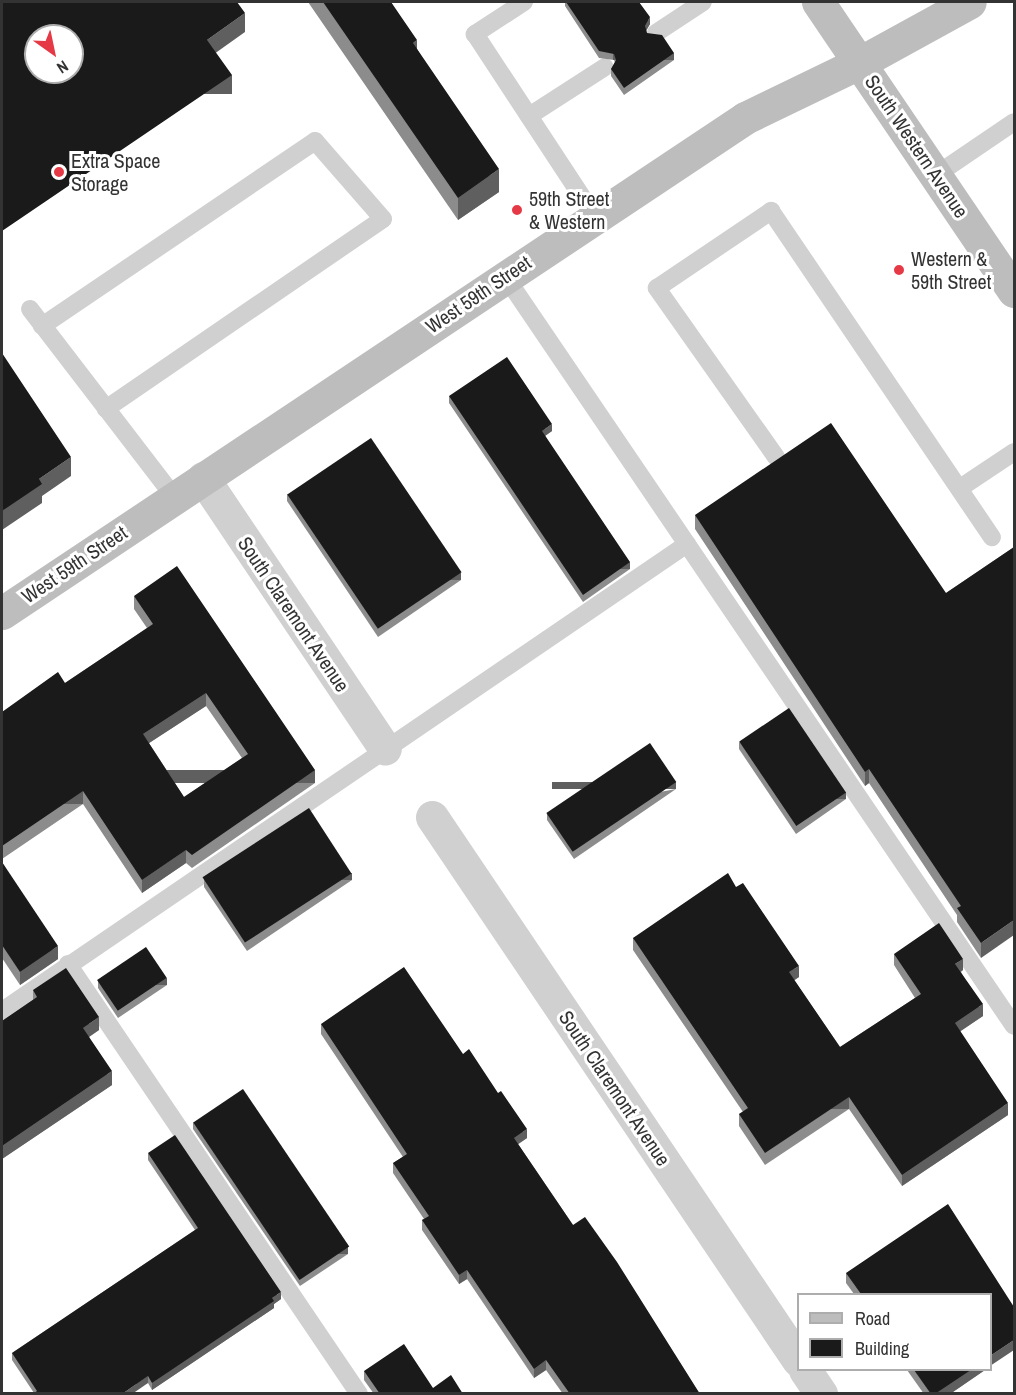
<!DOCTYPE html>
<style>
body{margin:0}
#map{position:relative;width:1016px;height:1395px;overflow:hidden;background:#fff;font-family:"Archivo Narrow",sans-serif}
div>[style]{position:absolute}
.lane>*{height:18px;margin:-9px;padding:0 9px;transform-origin:9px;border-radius:9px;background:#d0d0d0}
.street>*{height:33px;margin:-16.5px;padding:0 16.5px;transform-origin:16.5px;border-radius:16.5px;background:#d0d0d0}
.secondary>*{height:33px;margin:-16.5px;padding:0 16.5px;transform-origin:16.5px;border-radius:16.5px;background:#bdbdbd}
.wall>*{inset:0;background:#8c8c8c}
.shaded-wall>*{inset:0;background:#5f5f5f;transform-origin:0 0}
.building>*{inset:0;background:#1a1a1a;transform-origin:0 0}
.dots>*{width:16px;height:16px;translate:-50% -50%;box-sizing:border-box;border:3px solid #fff;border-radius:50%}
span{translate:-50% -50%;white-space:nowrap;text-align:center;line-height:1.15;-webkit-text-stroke:6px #fff;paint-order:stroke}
.street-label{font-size:20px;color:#333}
.poi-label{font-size:20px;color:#333}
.left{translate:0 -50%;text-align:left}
.frame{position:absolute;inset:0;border:3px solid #333;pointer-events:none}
.legend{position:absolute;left:797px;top:1293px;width:195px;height:78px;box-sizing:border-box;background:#fff;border:2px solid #adadad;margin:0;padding:8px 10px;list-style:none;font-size:18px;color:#333}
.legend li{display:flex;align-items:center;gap:12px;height:30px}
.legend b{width:30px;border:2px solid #adadad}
.north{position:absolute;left:24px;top:24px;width:60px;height:60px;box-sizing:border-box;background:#fff;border:2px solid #adadad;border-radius:50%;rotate:147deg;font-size:16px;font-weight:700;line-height:24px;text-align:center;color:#333}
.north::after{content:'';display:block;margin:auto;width:21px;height:27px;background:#e63946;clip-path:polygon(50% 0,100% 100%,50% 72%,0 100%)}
</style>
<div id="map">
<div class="lane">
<div style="left:524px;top:2px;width:59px;rotate:146.9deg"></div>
<div style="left:475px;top:34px;width:219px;rotate:56.7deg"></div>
<div style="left:656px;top:33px;width:56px;rotate:-33.4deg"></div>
<div style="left:529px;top:116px;width:90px;rotate:-32.8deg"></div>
<div style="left:936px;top:175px;width:94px;rotate:-34.2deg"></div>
<div style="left:505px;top:276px;width:906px;rotate:55.84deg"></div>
<div style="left:30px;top:309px;width:237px;rotate:52.5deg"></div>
<div style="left:42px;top:326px;width:330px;rotate:-34.1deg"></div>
<div style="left:315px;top:141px;width:103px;rotate:48.9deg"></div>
<div style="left:383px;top:219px;width:336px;rotate:145.6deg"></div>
<div style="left:776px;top:457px;width:207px;rotate:-125.2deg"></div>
<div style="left:657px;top:288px;width:138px;rotate:-34deg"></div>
<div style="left:771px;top:211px;width:394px;rotate:55.9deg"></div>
<div style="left:960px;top:488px;width:65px;rotate:-33.7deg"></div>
<div style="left:68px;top:964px;width:519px;rotate:55.91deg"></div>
<div style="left:2px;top:1011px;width:829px;rotate:-34.28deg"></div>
</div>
<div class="street">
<div style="left:203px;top:478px;width:326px;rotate:56.1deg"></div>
<div style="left:432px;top:817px;width:655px;rotate:56.02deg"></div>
<div style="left:805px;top:1370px;width:29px;rotate:56deg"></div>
</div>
<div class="secondary">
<div style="left:818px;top:2px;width:349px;rotate:55.9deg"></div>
<div style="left:2px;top:613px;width:893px;rotate:-33.67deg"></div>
<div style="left:745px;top:118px;width:129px;rotate:-25.8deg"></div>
<div style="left:861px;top:62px;width:124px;rotate:-28.8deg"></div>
</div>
<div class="wall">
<div style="clip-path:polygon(308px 2px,391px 2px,417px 49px,499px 192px,458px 220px)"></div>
<div style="clip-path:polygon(565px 2px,639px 2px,650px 24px,646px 30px,647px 33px,674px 60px,624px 95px,611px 76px,611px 69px,615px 63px,614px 60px,599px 58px,565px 6px)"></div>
<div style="clip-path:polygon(449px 396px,552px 431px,545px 436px,630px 569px,583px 602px,449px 403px)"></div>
<div style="clip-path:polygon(287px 494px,461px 580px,378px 637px,287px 501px)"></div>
<div style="clip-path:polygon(695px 515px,946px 593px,1014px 547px,981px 958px,957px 922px,957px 915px,869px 783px,865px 786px,695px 529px)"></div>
<div style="clip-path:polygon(evenodd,134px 596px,315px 783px,192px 868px,186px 863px,142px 893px,83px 804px,2px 859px,2px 712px,65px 683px,147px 628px,134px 609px,134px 596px,206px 706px,242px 758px,184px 797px,149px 743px,206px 706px)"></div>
<div style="clip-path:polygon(739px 742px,846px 799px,796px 834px,739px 749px)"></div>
<div style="clip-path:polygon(676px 789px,574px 859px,547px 820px,547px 813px)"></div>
<div style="clip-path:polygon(2px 862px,58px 959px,20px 985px,2px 958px)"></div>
<div style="clip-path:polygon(204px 880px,352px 880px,247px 951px,204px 887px)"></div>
<div style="clip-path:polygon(736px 887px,799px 977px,794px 980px,840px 1047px,915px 998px,894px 965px,894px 954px,963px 970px,961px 972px,983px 1016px,960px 1031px,1008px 1115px,902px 1186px,849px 1109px,765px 1165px,739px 1126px,739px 1114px,743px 1112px,633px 950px,633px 938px)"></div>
<div style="clip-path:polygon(98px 981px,167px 985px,118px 1018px,98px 988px)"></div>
<div style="clip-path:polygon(33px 990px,99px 1030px,89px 1037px,112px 1085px,2px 1159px,2px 1021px,33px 1000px)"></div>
<div style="clip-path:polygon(321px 1024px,463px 1054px,527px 1138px,518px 1144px,573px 1225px,700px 1394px,563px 1394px,546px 1370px,534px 1378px,467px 1279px,459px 1284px,422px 1230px,422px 1220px,424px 1219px,393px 1173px,393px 1163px,403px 1157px,321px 1034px)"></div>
<div style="clip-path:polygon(193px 1122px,348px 1254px,300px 1286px,193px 1129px)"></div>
<div style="clip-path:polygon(148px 1153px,281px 1299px,274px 1304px,274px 1308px,152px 1390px,148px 1383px,34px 1393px,12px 1360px,12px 1353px,195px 1230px,148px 1160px)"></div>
<div style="clip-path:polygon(846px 1273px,990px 1294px,854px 1294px,846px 1283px)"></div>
<div style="clip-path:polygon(907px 1370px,985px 1370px,950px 1394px,924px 1394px)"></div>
<div style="clip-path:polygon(364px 1371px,433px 1388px,463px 1394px,374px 1394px,364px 1380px)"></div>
</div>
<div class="shaded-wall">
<div style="clip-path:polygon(245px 13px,245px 32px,207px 59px,207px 40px)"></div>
<div style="clip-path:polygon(650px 17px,650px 24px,645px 33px,645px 26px)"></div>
<div style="clip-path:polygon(417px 40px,417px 63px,413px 43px)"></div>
<div style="left:674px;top:53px;width:7px;height:61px;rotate:90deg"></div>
<div style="left:232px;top:75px;width:19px;height:278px;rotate:90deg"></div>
<div style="clip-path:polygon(499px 169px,499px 192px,458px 220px,458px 198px)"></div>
<div style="clip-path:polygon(552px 424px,552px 431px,542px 438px,542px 431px)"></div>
<div style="clip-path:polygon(71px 457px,71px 476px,42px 496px,42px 503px,2px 530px,2px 511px,39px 479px)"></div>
<div style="left:630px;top:562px;width:7px;height:57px;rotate:90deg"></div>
<div style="left:461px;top:573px;width:7px;height:101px;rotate:90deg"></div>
<div style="clip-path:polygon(206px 693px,206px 706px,143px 747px,143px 734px)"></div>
<div style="clip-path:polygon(869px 769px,869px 783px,865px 786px,865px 772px)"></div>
<div style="left:315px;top:770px;width:13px;height:150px;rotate:90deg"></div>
<div style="left:676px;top:782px;width:7px;height:124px;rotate:90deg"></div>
<div style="left:83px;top:791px;width:13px;height:98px;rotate:90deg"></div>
<div style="left:846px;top:792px;width:7px;height:61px;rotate:90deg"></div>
<div style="clip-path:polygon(186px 850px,186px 863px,142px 893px,142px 880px)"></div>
<div style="left:352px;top:873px;width:7px;height:127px;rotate:90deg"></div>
<div style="clip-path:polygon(1014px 920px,1014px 935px,981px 958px,981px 943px)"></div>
<div style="clip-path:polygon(58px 946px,58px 959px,20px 985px,20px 972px)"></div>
<div style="clip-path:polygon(963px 959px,963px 970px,955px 975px,955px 964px)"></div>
<div style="clip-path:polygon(799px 966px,799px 977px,789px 984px,789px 972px)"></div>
<div style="left:167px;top:978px;width:7px;height:59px;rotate:90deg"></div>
<div style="clip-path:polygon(983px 1004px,983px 1016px,955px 1035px,955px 1023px)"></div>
<div style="clip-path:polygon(99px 1017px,99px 1030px,83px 1041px,83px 1028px)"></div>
<div style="clip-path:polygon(112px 1071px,112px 1085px,2px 1159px,2px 1146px)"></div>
<div style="left:849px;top:1097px;width:12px;height:101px;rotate:90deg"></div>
<div style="clip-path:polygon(1008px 1103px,1008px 1115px,902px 1186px,902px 1175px)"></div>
<div style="clip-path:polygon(527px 1129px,527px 1138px,514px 1147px,514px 1138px)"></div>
<div style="left:348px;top:1247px;width:7px;height:58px;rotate:90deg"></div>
<div style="clip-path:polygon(467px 1270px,467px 1279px,459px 1284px,459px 1275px)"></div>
<div style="clip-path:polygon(281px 1292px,281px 1299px,274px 1304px,274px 1308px,152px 1390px,152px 1383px)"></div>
<div style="clip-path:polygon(1014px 1340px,1014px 1350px,990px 1366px,990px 1356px)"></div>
<div style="clip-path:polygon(546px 1360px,546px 1370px,534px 1378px,534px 1369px)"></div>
<div style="clip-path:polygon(971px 1370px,985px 1370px,950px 1394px,935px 1394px)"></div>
<div style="clip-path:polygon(148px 1376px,148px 1383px,132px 1394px,122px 1394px)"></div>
</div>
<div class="building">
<div style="clip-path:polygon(evenodd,2px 2px,237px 2px,245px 13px,207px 40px,232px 75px,2px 231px,2px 2px,36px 36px,72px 36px,72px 72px,36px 72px,36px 36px)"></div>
<div style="clip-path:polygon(323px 2px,391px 2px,417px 40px,413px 43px,499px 169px,458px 198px)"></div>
<div style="clip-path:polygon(566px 2px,639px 2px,650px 17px,645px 26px,647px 33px,662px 35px,674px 53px,624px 88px,611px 69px,616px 60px,614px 54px,599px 51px)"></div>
<div style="clip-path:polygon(2px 353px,71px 457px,39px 479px,42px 484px,2px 511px)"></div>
<div style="clip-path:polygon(507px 357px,552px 424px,542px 431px,630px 562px,583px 595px,449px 396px)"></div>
<div style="clip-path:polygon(831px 423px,946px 593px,1014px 547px,1014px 920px,981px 943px,957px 908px,961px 906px,869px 769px,865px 772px,695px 515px)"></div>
<div style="left:371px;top:438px;width:162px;height:101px;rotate:56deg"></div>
<div style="clip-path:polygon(evenodd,177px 566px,315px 770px,192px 855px,186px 850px,142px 880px,83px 791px,2px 846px,2px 712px,58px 672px,65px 683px,153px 624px,134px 596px,177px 566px,206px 693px,248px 754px,184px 797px,143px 734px,206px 693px)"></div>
<div style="left:789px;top:708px;width:102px;height:60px;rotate:56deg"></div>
<div style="left:650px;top:743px;width:47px;height:125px;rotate:56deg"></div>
<div style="left:309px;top:808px;width:78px;height:127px;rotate:57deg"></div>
<div style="clip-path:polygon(2px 862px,58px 946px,20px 972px,2px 945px)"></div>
<div style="clip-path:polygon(728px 873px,736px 887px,743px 883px,799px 966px,789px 972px,840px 1047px,921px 994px,894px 954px,939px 923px,963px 959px,955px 964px,983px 1004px,955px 1023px,1008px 1103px,902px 1175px,849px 1097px,765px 1153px,739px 1114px,748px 1108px,633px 938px)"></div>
<div style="left:146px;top:947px;width:37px;height:59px;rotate:56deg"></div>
<div style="clip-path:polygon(404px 967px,463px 1054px,469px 1049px,498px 1093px,501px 1091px,527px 1129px,514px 1138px,573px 1225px,585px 1217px,617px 1262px,700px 1394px,570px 1394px,546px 1360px,534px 1369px,467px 1270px,459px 1275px,422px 1220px,429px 1216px,393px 1163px,407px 1154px,321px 1024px)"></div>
<div style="clip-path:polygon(66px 968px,99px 1017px,83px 1028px,112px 1071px,2px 1146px,2px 1021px,37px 997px,33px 990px)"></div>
<div style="left:243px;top:1089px;width:190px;height:60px;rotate:56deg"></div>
<div style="clip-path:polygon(175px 1135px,281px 1292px,272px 1298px,274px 1301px,152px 1383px,148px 1376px,122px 1394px,33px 1394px,37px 1391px,12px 1353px,198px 1228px,148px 1153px)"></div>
<div style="clip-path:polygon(948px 1204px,1014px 1307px,1014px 1340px,990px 1356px,990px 1294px,861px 1294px,846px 1273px)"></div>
<div style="clip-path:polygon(404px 1344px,433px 1388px,451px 1375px,463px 1394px,380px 1394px,364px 1371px)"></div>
<div style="clip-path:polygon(914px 1370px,971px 1370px,935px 1394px,931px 1394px)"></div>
</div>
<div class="dots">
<div style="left:59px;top:172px;background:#e63946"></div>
<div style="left:517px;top:210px;background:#e63946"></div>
<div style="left:899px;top:270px;background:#e63946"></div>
</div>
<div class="street-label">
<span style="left:917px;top:146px;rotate:56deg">South Western Avenue</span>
<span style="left:478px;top:294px;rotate:-34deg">West 59th Street</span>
<span style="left:74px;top:564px;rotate:-34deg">West 59th Street</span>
<span style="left:294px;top:614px;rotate:56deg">South Claremont Avenue</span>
<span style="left:615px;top:1088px;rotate:56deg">South Claremont Avenue</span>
</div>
<div class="poi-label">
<span class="left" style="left:71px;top:172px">Extra Space<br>Storage</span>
<span class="left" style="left:529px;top:210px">59th Street<br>&amp; Western</span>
<span class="left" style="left:911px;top:270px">Western &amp;<br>59th Street</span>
</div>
<div class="frame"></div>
<ul class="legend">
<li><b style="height:8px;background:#bdbdbd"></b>Road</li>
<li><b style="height:16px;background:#1a1a1a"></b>Building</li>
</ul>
<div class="north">N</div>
</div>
